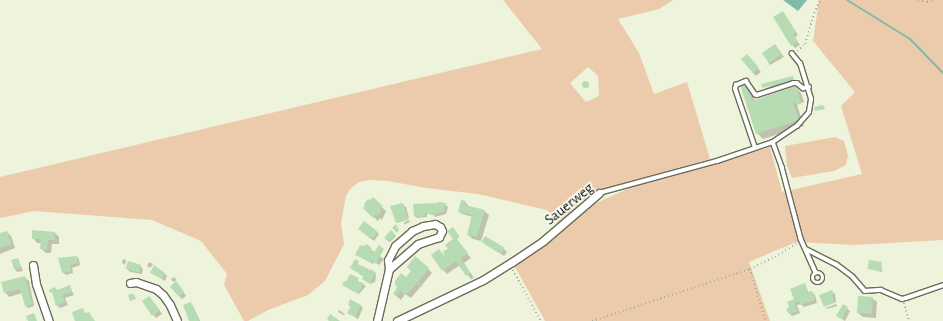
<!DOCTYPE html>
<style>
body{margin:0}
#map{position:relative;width:943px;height:321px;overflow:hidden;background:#eef3db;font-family:"Alegreya Sans",sans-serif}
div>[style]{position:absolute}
.green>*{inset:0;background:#eccbad}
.water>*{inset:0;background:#81bba6}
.shadow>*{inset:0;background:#0003;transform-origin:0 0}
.stream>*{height:2px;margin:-1px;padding:0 1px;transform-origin:1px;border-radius:1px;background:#81bba6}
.building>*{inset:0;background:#b7dcb4;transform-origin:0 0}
.round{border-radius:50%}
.path>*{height:1.5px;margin-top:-0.75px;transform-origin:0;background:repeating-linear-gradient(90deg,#a6aa97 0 1px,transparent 0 4px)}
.roads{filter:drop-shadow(1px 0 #696d58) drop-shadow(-1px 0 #696d58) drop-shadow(0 1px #696d58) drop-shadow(0 -1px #696d58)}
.service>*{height:3.5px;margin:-1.75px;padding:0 1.75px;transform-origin:1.75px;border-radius:1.75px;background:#fff}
.service>.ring{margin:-1.75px;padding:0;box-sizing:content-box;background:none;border:3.5px solid #fff;border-radius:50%}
.minor>*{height:7px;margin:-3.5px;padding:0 3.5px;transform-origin:3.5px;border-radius:3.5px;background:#fff}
span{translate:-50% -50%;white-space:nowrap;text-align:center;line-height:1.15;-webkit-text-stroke:3.5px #fcfff5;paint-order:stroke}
.street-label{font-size:15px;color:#0d0e07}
</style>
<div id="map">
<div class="green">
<div style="clip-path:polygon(evenodd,503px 0,673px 0,659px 9px,618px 19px,639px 53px,654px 94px,687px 82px,710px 159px,594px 192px,559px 225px,547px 210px,478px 194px,426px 188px,388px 181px,370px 180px,359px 182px,351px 188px,346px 196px,341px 223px,344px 244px,325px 281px,308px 295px,268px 310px,248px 321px,244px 321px,224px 285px,227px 274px,201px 241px,152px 220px,34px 211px,0 218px,0 177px,542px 49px,503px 0,588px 67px,598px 76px,599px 96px,586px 102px,570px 83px,588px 67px)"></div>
<div style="clip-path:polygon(819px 0,943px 0,943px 240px,855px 245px,796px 242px,749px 262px,770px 321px,545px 321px,514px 265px,562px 232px,592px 205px,636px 185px,678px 175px,770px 147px,782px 192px,862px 174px,841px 106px,855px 92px,813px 41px)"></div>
<div style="clip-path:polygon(835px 137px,844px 141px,848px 155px,846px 165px,834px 171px,792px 178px,787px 166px,785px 146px)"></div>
</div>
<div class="water">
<div style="clip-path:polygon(783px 0,807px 0,798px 11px)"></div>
</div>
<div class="shadow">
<div style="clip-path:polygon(785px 15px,798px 35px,795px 37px,800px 45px,795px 48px,792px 45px)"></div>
<div style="clip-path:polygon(775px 45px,784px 57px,770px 65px,768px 62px)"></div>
<div style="clip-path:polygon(750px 58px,761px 72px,756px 76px,753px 73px)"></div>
<div style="clip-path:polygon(792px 77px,796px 83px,767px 92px,764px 89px)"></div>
<div style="clip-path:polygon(585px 82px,589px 86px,587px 88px,583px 85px)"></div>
<div style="clip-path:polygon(746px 85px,752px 91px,755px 101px,795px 87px,801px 93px,804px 102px,797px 105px,804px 126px,763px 139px,757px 133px)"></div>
<div style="clip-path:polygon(373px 199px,386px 211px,382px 220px,380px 218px,378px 221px,364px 208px)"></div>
<div style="clip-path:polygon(465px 202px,468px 205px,468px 207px,484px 211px,489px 215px,481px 241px,473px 239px,468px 235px,473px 217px,462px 214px,459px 212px)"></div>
<div style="clip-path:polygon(445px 204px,448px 207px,446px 214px,435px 217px,433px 214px,427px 214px,427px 217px,417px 218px,415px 216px)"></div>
<div style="clip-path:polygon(403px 205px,406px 207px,409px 218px,398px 223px)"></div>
<div style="left:409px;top:220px;width:2px;height:6px;rotate:63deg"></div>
<div style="clip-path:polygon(454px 229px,459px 237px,456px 240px,471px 258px,464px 263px,474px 278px,471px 279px,460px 265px,447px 274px,443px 270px,439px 250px,445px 258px,455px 239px)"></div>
<div style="clip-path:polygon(33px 231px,55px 233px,59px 237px,59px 244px,52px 244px,51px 253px,46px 253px,41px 248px,42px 243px,37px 243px,33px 238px)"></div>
<div style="clip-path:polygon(362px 231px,377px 232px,379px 234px,374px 241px)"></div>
<div style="clip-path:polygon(391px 231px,396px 236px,390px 242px,385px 238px)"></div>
<div style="clip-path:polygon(7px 232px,11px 236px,15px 248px,0 254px,0 234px)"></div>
<div style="clip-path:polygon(485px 244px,504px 249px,507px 252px,504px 256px)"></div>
<div style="clip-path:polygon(366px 245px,372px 249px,368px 249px,384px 259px,379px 265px,374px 262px,373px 264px,357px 255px)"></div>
<div style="clip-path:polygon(77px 257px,79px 259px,80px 265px,72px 268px,73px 273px,66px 275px,63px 272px)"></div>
<div style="clip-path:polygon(18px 259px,23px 271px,17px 272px,15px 269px)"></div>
<div style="clip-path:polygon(123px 259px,126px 260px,125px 265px,122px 263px)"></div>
<div style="clip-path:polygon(149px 262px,153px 264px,150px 268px,147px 266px)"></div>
<div style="clip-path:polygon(358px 262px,358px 265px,376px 274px,375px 283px,373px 282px,372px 284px,364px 280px,364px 277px,358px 273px,358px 271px,353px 269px)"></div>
<div style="clip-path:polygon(881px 263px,882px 272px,869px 269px)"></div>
<div style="clip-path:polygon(140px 266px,143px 269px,142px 274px,130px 272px,127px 269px)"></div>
<div style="clip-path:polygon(428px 269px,432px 273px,411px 298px,405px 294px,401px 300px,394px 294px,412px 271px)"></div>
<div style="clip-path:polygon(151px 272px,164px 273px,167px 276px,165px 281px)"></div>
<div style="clip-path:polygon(24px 277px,29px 281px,34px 306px,28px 308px,25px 305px,22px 293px,9px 297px,5px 292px)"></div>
<div style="clip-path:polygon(174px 277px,177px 280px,173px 282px,171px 279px)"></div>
<div style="clip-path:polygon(358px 279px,358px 282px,366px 286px,359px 294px,345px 286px)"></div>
<div style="clip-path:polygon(179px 285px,186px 296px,182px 299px,171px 287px)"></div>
<div style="clip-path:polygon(805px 285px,809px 293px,812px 292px,815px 295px,817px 303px,804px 307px,801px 304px,797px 305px,800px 313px,792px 316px,789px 313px,795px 299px)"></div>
<div style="clip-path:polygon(70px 287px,74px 295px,65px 298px,68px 305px,60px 308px,57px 305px,54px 293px,52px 293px,50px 290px,57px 291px)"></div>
<div style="clip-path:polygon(832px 292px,835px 294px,836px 302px,825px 306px)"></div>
<div style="clip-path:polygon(872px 298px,877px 302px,876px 318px,863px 317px,858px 313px)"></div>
<div style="clip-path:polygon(152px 300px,162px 314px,156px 318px,143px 301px)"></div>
<div style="clip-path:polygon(190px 303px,193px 306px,200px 321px,190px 321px)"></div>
<div style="clip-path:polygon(836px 304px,837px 306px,827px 309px,826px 308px)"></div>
<div style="clip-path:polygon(349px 305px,360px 305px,363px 308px,358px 319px,348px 313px,351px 307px)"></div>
<div style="clip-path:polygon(843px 306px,850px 311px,845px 321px,837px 316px)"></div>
<div style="clip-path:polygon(339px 310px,345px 314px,344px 315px,338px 312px)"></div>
</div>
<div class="stream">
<div style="left:847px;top:0;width:74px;rotate:31.8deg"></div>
<div style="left:910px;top:39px;width:47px;rotate:45.9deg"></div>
</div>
<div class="building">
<div style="clip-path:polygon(783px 11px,796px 32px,793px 34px,798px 42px,791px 46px,773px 17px)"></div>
<div style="left:775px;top:44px;width:12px;height:16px;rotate:55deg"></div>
<div style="left:747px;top:54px;width:18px;height:8px;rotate:49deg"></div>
<div style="left:793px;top:76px;width:4px;height:33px;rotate:76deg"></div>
<div class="round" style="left:581.5px;top:80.5px;width:7px;height:7px"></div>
<div style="clip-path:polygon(746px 84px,752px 101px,796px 86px,801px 103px,796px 105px,795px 102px,793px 103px,799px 120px,756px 134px,740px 85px)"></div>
<div style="clip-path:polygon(823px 105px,825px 109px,815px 111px,814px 107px)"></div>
<div style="clip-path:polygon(373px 197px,383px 206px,380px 209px,382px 211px,377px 216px,375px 215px,373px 218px,363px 208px,365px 205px,364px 204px,368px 199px,370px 200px)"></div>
<div style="clip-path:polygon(461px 200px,466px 201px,465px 205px,485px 210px,477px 237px,467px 235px,472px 215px,458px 212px)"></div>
<div style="clip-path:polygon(438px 202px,446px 203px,444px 212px,432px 215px,425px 213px,425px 215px,421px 217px,414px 216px,413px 204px,436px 203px,436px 204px)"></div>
<div style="clip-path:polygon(403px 203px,408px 220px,396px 223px,390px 206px)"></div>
<div style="clip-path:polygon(364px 221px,377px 231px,375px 236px,371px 239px,358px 229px)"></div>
<div style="clip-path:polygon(396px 224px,399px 230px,397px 233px,392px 228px)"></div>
<div style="clip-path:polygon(453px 227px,459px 236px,456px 238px,468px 253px,460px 258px,470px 273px,466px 276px,456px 261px,442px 271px,431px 255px,439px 249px,445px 257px,443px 251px,448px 249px,445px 245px,453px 239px,447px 231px)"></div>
<div style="clip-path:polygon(32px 230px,55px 232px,55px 240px,48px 240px,47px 249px,40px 249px,41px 239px,32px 239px)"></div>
<div style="clip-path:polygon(391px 230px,395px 234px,389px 242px,384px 238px)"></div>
<div style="clip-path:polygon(7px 231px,12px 246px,9px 245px,0 248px,0 233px)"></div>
<div style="left:485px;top:236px;width:23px;height:7px;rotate:31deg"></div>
<div style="clip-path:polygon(366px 244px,371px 247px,370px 249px,378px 253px,375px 251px,379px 245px,384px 249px,376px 264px,371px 260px,370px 262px,355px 255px,360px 245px,364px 246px)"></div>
<div style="clip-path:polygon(77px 256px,78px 263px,70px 265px,71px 271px,62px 273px,58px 258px)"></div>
<div style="clip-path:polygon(415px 256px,429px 268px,418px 282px,423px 286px,422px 287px,417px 283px,406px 295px,400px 290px,396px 296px,393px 294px,397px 287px,395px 285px,395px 281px,401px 273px,406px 277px,411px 271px,407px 267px)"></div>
<div style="left:18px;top:258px;width:10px;height:7px;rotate:73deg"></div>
<div style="clip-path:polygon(355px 259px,359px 261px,358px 264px,369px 269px,367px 272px,369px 272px,370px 269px,376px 272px,370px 284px,362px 279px,363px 276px,350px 268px)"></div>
<div style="left:869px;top:260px;width:13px;height:9px;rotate:9deg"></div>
<div style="left:128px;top:261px;width:14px;height:8px;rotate:17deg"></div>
<div style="clip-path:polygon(154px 265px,165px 273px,162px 279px,150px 273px)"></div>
<div style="clip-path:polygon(350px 274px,359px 278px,357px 281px,364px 283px,358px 294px,342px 285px,344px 281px,346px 282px)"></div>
<div style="clip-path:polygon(25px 276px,32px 304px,25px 306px,20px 289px,4px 293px,1px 282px)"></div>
<div style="clip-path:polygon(176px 281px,184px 292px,179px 297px,170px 287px)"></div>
<div style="clip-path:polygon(805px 283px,808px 292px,812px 291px,815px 300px,800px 305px,799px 301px,795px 303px,798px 311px,789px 314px,786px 309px,789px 307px,787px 302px,794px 299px,790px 289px)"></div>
<div style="clip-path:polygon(70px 285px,72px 292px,63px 295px,65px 302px,56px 306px,52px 292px,50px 293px,49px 290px,55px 287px,57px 290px)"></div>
<div style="clip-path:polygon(832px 290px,834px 303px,824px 307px,819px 295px)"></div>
<div style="clip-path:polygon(131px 294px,134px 294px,136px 299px,130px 301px,128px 295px)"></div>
<div style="clip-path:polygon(149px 296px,160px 310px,152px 316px,142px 301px)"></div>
<div style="left:858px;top:296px;width:15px;height:17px;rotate:4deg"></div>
<div style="clip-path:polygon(350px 299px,361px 305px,355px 317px,347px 313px,351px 306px,348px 305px)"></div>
<div style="clip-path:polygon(191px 302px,199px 321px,189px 321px,183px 305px)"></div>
<div style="clip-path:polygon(843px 304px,848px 307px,842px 319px,836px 316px)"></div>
<div style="clip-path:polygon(83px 308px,85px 313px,89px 312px,95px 321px,75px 321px,72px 312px)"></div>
<div style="clip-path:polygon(34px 313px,37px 321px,28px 321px,26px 316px)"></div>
<div style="clip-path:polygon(330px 314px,340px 321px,329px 321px,327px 319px)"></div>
</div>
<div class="path">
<div style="left:918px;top:0;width:9px;rotate:13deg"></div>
<div style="left:927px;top:2px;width:6px;rotate:-18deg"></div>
<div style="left:797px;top:51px;width:11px;rotate:-41deg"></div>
<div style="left:805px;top:44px;width:32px;rotate:-74deg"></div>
<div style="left:814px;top:13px;width:14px;rotate:-65deg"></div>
<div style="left:750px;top:269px;width:54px;rotate:72.9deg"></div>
<div style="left:513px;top:270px;width:58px;rotate:61.2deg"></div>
<div style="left:904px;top:303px;width:19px;rotate:74deg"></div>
<div style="left:592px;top:321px;width:166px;rotate:-18.2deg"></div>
<div style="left:750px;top:269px;width:28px;rotate:-26deg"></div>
<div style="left:775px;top:257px;width:26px;rotate:-32deg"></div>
</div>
<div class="roads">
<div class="service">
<div style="left:773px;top:142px;width:27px;rotate:70deg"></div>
<div style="left:782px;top:167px;width:74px;rotate:75.2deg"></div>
<div style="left:801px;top:239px;width:37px;rotate:66deg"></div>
<div style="left:755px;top:148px;width:62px;rotate:-108.7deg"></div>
<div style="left:735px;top:89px;width:4px;rotate:-76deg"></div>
<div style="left:736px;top:85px;width:11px;rotate:-22deg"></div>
<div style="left:746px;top:81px;width:16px;rotate:55deg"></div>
<div style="left:755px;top:94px;width:2px;rotate:27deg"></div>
<div style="left:757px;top:95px;width:38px;rotate:-18deg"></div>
<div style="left:793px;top:83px;width:4px"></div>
<div style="left:797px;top:83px;width:8px;rotate:40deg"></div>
<div style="left:803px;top:88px;width:6px;rotate:-9deg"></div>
<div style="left:599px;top:193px;width:122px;rotate:-15.2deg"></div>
<div style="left:717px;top:161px;width:59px;rotate:-18.7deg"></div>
<div style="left:773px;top:142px;width:29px;rotate:-34deg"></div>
<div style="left:797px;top:126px;width:18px;rotate:-49deg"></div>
<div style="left:809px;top:112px;width:13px;rotate:-81deg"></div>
<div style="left:811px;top:99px;width:37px;rotate:-107deg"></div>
<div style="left:800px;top:64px;width:13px;rotate:-129deg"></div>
<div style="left:806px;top:249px;width:34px;rotate:27deg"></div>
<div style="left:836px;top:264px;width:21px;rotate:37deg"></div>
<div style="left:853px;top:277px;width:18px;rotate:49deg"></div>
<div style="left:865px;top:291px;width:16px;rotate:-4deg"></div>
<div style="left:881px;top:290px;width:23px;rotate:23deg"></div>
<div style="left:902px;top:299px;width:4px;rotate:-14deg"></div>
<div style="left:906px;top:298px;width:39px;rotate:-19deg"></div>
<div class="ring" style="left:812.5px;top:272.5px;width:7.5px;height:7.5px"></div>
</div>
<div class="minor">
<div style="left:33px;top:265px;width:19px;rotate:81deg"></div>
<div style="left:36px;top:284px;width:39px;rotate:71deg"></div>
<div style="left:130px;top:283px;width:6px;rotate:-9deg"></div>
<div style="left:136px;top:282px;width:21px;rotate:19deg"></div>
<div style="left:156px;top:289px;width:9px;rotate:41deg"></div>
<div style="left:163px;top:295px;width:12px;rotate:55deg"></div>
<div style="left:170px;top:305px;width:17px;rotate:66deg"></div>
<div style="left:377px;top:321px;width:53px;rotate:-77deg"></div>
<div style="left:389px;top:269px;width:9px;rotate:-96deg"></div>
<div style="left:388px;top:260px;width:16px;rotate:-63deg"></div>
<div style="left:395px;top:246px;width:23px;rotate:-41deg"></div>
<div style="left:412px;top:231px;width:12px;rotate:-24deg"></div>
<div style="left:423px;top:226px;width:12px;rotate:-9deg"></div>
<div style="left:435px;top:224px;width:6px;rotate:31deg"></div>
<div style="left:440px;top:227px;width:4px;rotate:63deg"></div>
<div style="left:442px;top:231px;width:7px;rotate:117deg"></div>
<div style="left:439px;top:237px;width:22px;rotate:162deg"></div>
<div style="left:418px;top:244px;width:38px;rotate:139deg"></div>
<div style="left:397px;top:321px;width:95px;rotate:-25.5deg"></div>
<div style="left:483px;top:280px;width:34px;rotate:-32deg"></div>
<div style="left:512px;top:262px;width:37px;rotate:-34deg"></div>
<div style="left:543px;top:241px;width:74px;rotate:-40.6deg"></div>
</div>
</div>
<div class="street-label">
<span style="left:569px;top:204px;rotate:-39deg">Sauerweg</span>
</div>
</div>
